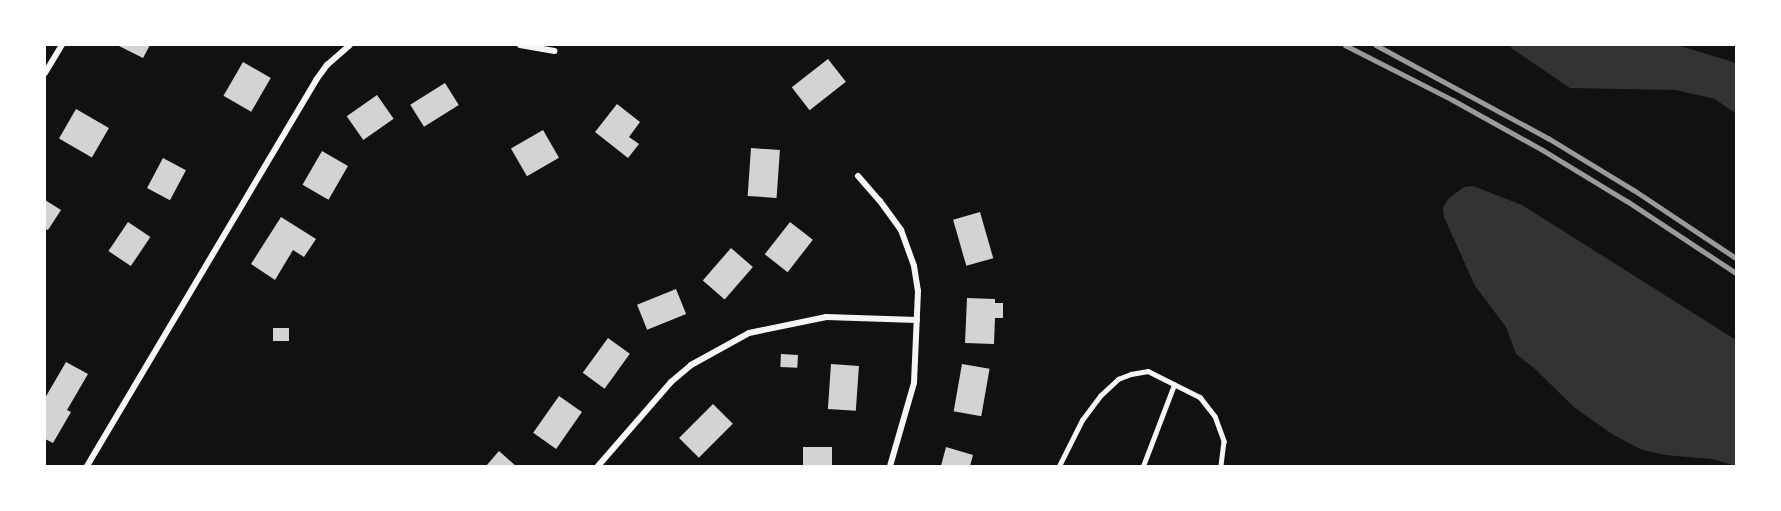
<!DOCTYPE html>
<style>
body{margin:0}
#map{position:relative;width:1781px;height:511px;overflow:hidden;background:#111;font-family:Signika,sans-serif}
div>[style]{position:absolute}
.water>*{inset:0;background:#333}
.building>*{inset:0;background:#d3d3d3;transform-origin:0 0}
.service>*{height:4.5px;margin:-2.25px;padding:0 2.25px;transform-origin:2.25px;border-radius:2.25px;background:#f5f5f5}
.minor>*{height:6px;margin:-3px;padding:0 3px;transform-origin:3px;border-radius:3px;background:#f5f5f5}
.rail>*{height:4.5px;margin:-2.25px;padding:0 2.25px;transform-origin:2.25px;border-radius:2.25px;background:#9a9a9a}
span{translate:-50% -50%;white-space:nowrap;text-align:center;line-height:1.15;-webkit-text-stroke:4.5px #fff;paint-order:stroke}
.frame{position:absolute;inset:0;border:46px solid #fff;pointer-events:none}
</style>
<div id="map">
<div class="water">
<div style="clip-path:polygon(1512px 45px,1677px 45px,1736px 63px,1736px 114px,1715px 99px,1676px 90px,1570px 88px,1511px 48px)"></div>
<div style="clip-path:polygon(1473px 186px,1522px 205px,1736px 340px,1736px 466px,1712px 459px,1665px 455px,1642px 450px,1612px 434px,1575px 408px,1534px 368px,1516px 354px,1506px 327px,1475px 286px,1444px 217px,1443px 207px,1449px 198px,1464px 187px)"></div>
</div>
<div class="building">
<div style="clip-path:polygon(117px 45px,150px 45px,143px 58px)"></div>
<div style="left:828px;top:59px;width:29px;height:46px;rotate:52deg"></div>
<div style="left:243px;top:62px;width:32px;height:39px;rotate:30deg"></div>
<div style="left:445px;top:83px;width:26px;height:41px;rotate:58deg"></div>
<div style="left:377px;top:95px;width:29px;height:37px;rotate:55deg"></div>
<div style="clip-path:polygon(617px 104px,640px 122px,629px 137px,639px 144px,628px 158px,595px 132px)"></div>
<div style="left:76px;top:109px;width:38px;height:34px;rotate:30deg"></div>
<div style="left:543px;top:130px;width:32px;height:37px;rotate:60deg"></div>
<div style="left:751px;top:148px;width:29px;height:48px;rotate:4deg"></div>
<div style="left:322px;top:151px;width:30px;height:39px;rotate:30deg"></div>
<div style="left:163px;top:158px;width:26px;height:34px;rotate:28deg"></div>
<div style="clip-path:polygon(45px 200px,61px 210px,48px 230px,45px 229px)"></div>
<div style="left:980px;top:212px;width:48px;height:28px;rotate:74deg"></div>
<div style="clip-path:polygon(281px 217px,316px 239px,304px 257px,293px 250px,275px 280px,251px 264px)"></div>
<div style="left:128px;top:222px;width:27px;height:35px;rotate:34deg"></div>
<div style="left:790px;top:222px;width:29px;height:41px;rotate:38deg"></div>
<div style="left:731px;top:248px;width:29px;height:43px;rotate:41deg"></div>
<div style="left:676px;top:289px;width:27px;height:42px;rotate:68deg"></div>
<div style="clip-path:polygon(967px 298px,995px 299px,995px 303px,1003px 303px,1003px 318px,995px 318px,994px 344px,965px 343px)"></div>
<div style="left:273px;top:328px;width:16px;height:13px"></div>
<div style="left:608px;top:338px;width:27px;height:43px;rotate:36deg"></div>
<div style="left:781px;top:354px;width:17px;height:13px;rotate:3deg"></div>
<div style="clip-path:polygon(66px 362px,88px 374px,67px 410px,71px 412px,53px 443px,45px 439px,45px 398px)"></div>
<div style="left:831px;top:364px;width:28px;height:45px;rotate:4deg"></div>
<div style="left:962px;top:364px;width:28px;height:48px;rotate:10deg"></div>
<div style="left:559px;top:396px;width:28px;height:45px;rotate:35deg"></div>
<div style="left:713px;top:404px;width:28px;height:48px;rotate:45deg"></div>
<div style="left:803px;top:447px;width:29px;height:19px"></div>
<div style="clip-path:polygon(946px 447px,973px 455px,970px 466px,941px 466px)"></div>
<div style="clip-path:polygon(499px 451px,516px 466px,486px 466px)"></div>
</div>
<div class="service">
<div style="left:1059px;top:466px;width:51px;rotate:-63.4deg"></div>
<div style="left:1082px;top:420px;width:30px;rotate:-53deg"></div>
<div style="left:1100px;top:396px;width:25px;rotate:-43deg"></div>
<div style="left:1118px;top:379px;width:14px;rotate:-21deg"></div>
<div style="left:1131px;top:374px;width:17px;rotate:-10deg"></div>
<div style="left:1148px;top:371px;width:58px;rotate:26.6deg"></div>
<div style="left:1200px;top:397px;width:24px;rotate:52deg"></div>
<div style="left:1215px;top:416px;width:27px;rotate:70deg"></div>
<div style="left:1224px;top:441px;width:25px;rotate:97deg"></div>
<div style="left:1143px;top:466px;width:87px;rotate:-69.1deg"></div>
</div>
<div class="minor">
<div style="left:520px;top:45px;width:35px;rotate:10deg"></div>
<div style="left:45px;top:73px;width:33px;rotate:-59deg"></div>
<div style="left:858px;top:176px;width:33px;rotate:49deg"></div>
<div style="left:880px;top:201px;width:36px;rotate:54deg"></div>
<div style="left:901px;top:230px;width:38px;rotate:70deg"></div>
<div style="left:914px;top:266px;width:25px;rotate:81deg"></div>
<div style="left:918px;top:291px;width:92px;rotate:92.5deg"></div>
<div style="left:914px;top:383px;width:86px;rotate:106.1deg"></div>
<div style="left:87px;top:466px;width:449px;rotate:-59.3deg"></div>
<div style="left:316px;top:80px;width:19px;rotate:-54deg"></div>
<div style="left:327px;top:65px;width:30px;rotate:-41deg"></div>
<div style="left:598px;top:466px;width:111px;rotate:-49deg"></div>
<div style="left:671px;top:382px;width:26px;rotate:-40deg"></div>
<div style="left:691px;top:365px;width:66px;rotate:-28.9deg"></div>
<div style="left:749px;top:333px;width:79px;rotate:-11.7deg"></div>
<div style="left:826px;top:317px;width:91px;rotate:1.9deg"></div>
</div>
<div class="rail">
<div style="left:1345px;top:45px;width:121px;rotate:27deg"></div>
<div style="left:1453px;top:100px;width:101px;rotate:29.1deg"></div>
<div style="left:1541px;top:149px;width:100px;rotate:31.2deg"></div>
<div style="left:1627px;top:201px;width:131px;rotate:33.4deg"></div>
<div style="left:1376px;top:45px;width:196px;rotate:28.4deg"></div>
<div style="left:1548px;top:138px;width:100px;rotate:31.2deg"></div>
<div style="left:1634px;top:190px;width:123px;rotate:33.7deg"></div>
</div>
<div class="frame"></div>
</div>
